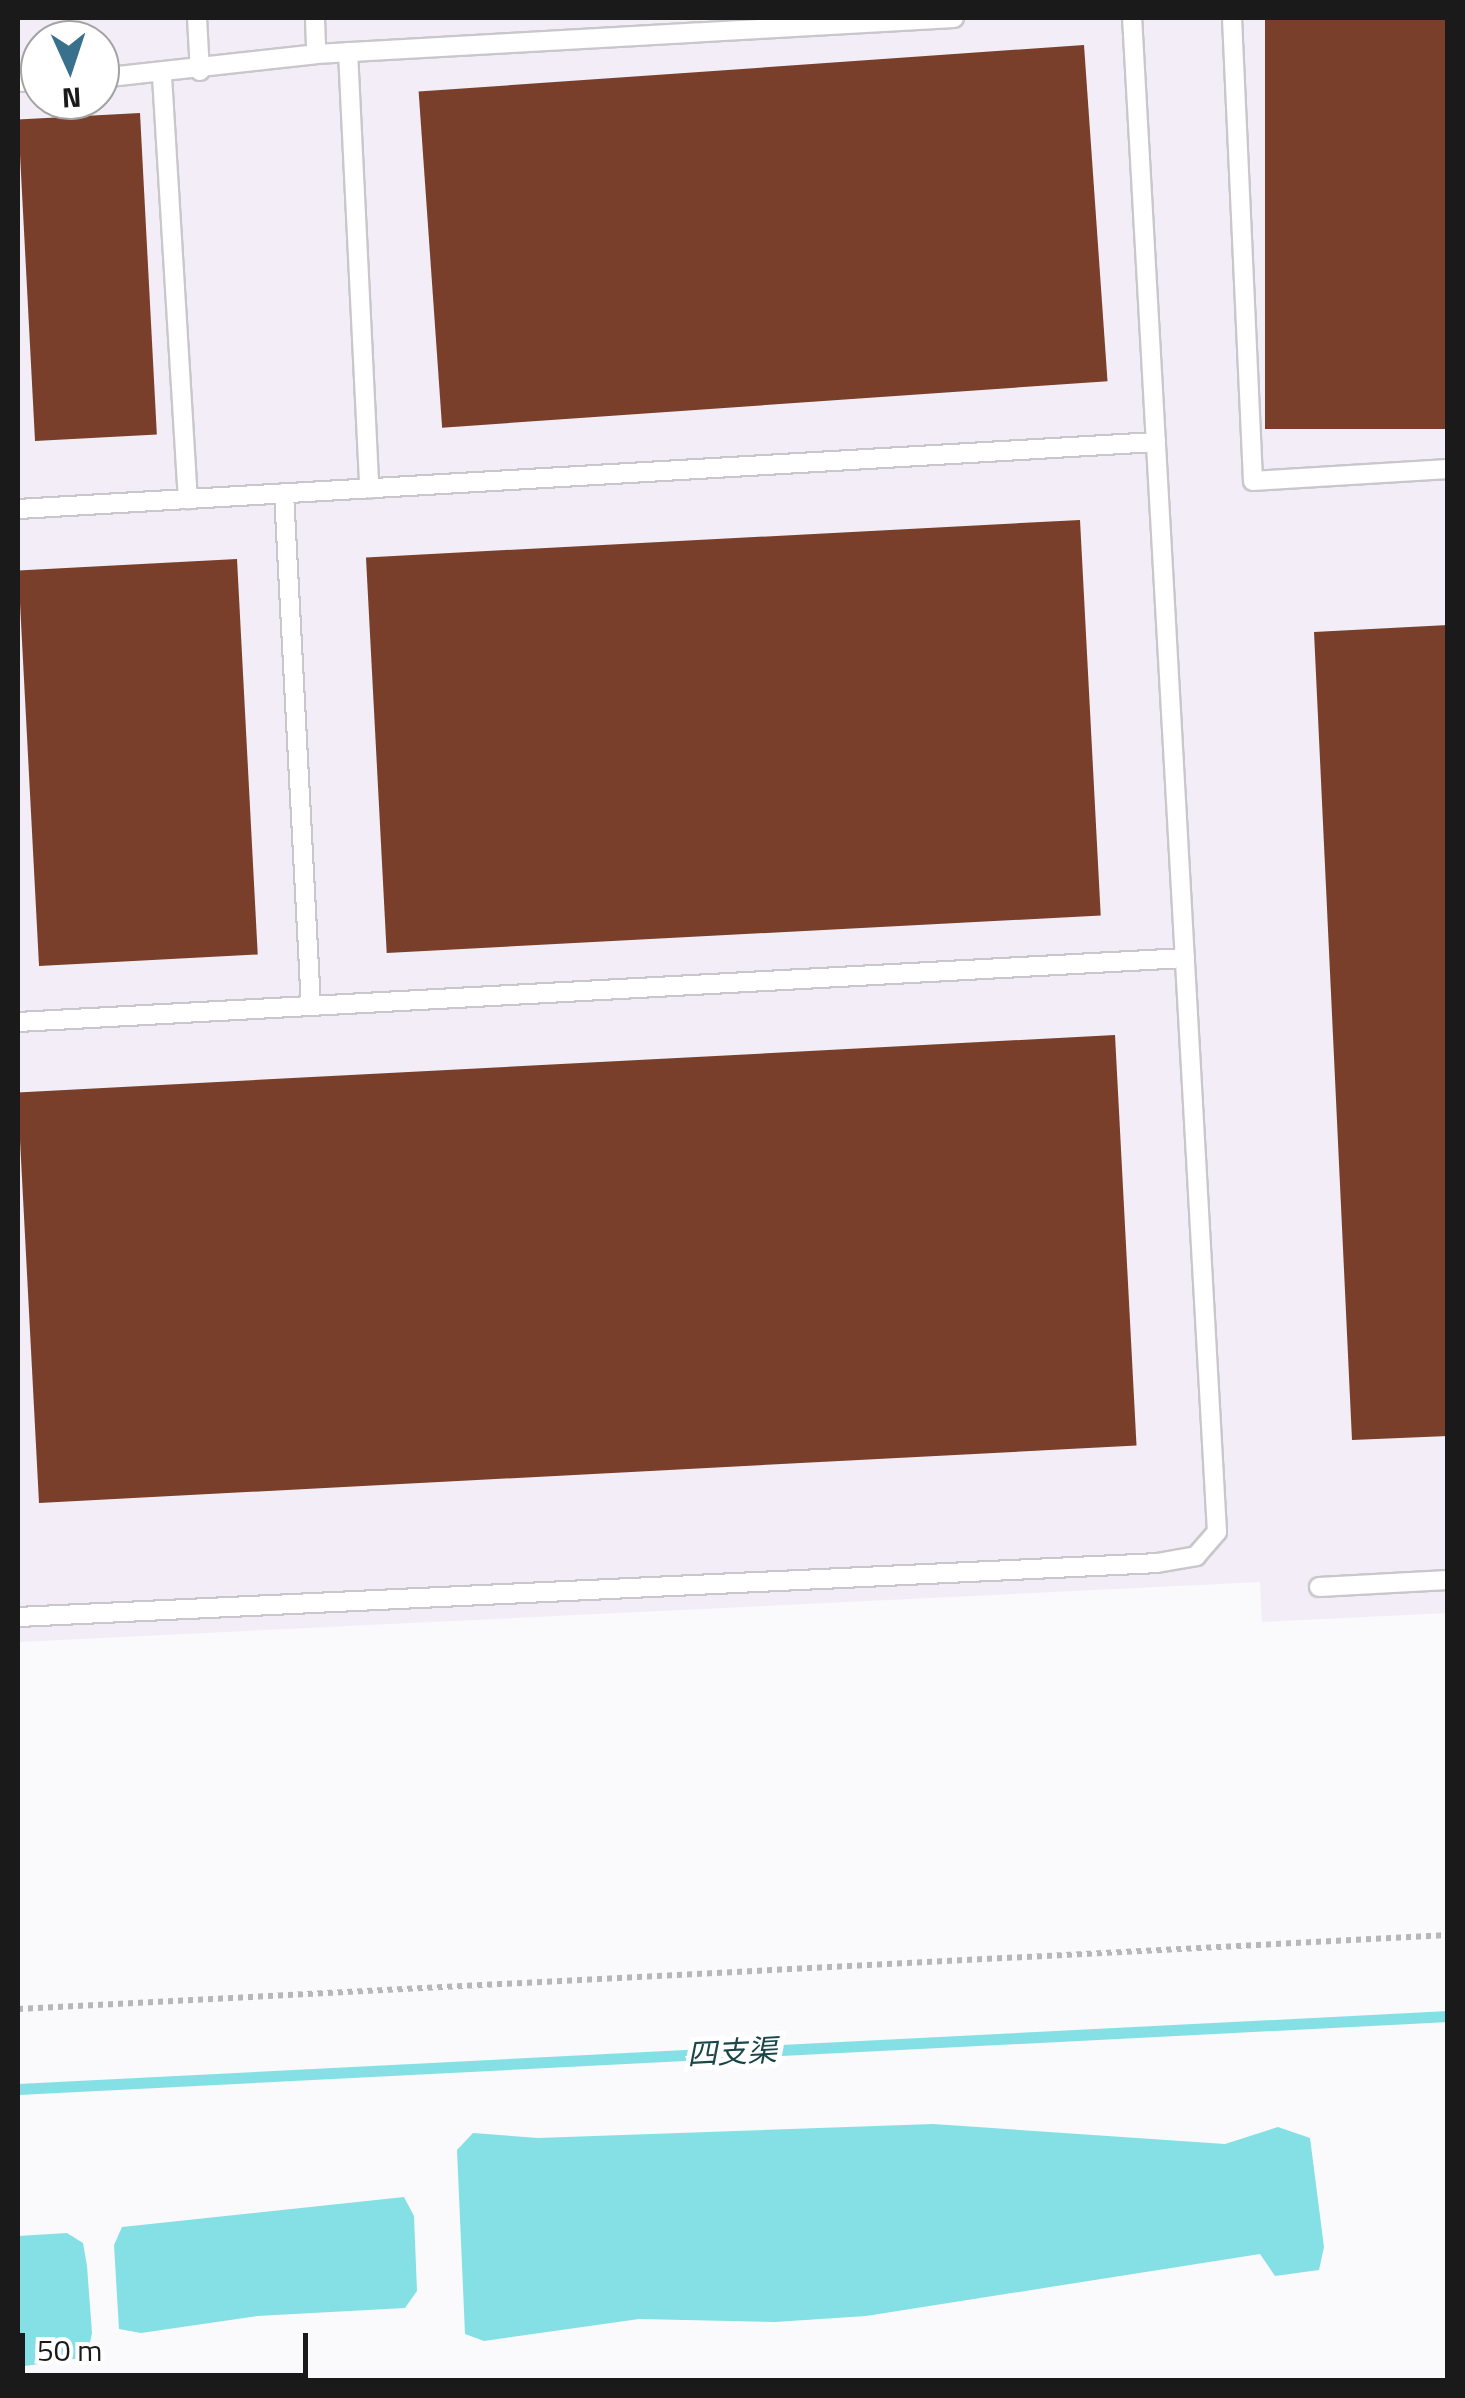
<!DOCTYPE html>
<meta charset="utf-8">
<style>
body{margin:0}
#map{position:relative;width:1465px;height:2398px;overflow:hidden;background:#faf9fc;font-family:"Titillium Web","Noto Sans SC",sans-serif}
div>[style]{position:absolute}
.built>*{inset:0;background:#f2edf7}
.water>*{inset:0;background:#84e0e5}
.stream>*{height:11px;margin:-5.5px;padding:0 5.5px;transform-origin:5.5px;border-radius:5.5px;background:#84e0e5}
.building>*{inset:0;background:#7a3f2a;transform-origin:0 0}
.path>*{height:6px;margin-top:-3px;transform-origin:0;background:repeating-linear-gradient(90deg,#b7b6b8 0 5px,transparent 0 10px)}
.roads{filter:drop-shadow(2px 0 #c9c7cb) drop-shadow(-2px 0 #c9c7cb) drop-shadow(0 2px #c9c7cb) drop-shadow(0 -2px #c9c7cb)}
.service>*{height:18px;margin:-9px;padding:0 9px;transform-origin:9px;border-radius:9px;background:#fff}
span{translate:-50% -50%;white-space:nowrap;text-align:center;line-height:1.15;-webkit-text-stroke:10px #fff;paint-order:stroke}
.water-label{font-size:30px;color:#1c4749;font-style:italic}
.frame{position:absolute;inset:0;border:20px solid #1b1a1b;pointer-events:none}
.north{position:absolute;left:20px;top:20px;width:100px;height:100px;box-sizing:border-box;background:#fff;border:2px solid #a4a3a4;border-radius:50%;rotate:177deg;font-size:28px;font-weight:700;line-height:40px;text-align:center;color:#1b1a1b}
.north::after{content:'';display:block;margin:auto;width:35px;height:45px;background:#39708b;clip-path:polygon(50% 0,100% 100%,50% 72%,0 100%)}
.scale{position:absolute;left:20px;top:2333px;width:288px;height:45px;box-sizing:border-box;border:5px solid #1b1a1b;border-top:0;padding-left:12px;font-size:30px;line-height:35px;white-space:nowrap;color:#1b1a1b;-webkit-text-stroke:8px #fff;paint-order:stroke}
</style>
<div id="map">
<div class="built">
<div style="clip-path:polygon(evenodd,18px 18px,1447px 18px,1447px 1613px,1262px 1622px,1260px 1582px,18px 1642px,18px 18px,40px 40px,100px 40px,100px 100px,40px 100px,40px 40px)"></div>
</div>
<div class="water">
<div style="clip-path:polygon(933px 2124px,1225px 2144px,1278px 2127px,1310px 2138px,1324px 2247px,1319px 2270px,1275px 2276px,1260px 2254px,866px 2316px,775px 2322px,639px 2319px,484px 2341px,465px 2334px,457px 2150px,473px 2133px,538px 2138px)"></div>
<div style="clip-path:polygon(404px 2197px,414px 2216px,417px 2291px,405px 2308px,257px 2316px,141px 2333px,119px 2329px,114px 2245px,122px 2227px)"></div>
<div style="clip-path:polygon(67px 2233px,83px 2243px,87px 2266px,92px 2333px,87px 2357px,18px 2367px,18px 2236px)"></div>
</div>
<div class="stream">
<div style="left:18px;top:2089px;width:1432px;rotate:-2.92deg"></div>
</div>
<div class="building">
<div style="left:1265px;top:18px;width:183px;height:411px"></div>
<div style="left:1084px;top:45px;width:337px;height:667px;rotate:86deg"></div>
<div style="left:140px;top:113px;width:322px;height:122px;rotate:87deg"></div>
<div style="left:1080px;top:520px;width:396px;height:715px;rotate:87deg"></div>
<div style="left:237px;top:559px;width:396px;height:219px;rotate:87deg"></div>
<div style="clip-path:polygon(1448px 625px,1448px 1436px,1352px 1440px,1314px 632px)"></div>
<div style="left:1115px;top:1035px;width:411px;height:1099px;rotate:87deg"></div>
</div>
<div class="path">
<div style="left:18px;top:2009px;width:1432px;rotate:-2.96deg"></div>
</div>
<div class="roads">
<div class="service">
<div style="left:197px;top:18px;width:53px;rotate:86.8deg"></div>
<div style="left:315px;top:18px;width:36px;rotate:88deg"></div>
<div style="left:316px;top:54px;width:639px;rotate:-3.23deg"></div>
<div style="left:1232px;top:18px;width:463px;rotate:87.4deg"></div>
<div style="left:1253px;top:481px;width:195px;rotate:-3.5deg"></div>
<div style="left:348px;top:52px;width:437px;rotate:87.2deg"></div>
<div style="left:162px;top:76px;width:424px;rotate:86.5deg"></div>
<div style="left:100px;top:78px;width:217px;rotate:-6.3deg"></div>
<div style="left:18px;top:82px;width:22px;rotate:-3deg"></div>
<div style="left:284px;top:493px;width:514px;rotate:86.99deg"></div>
<div style="left:18px;top:509px;width:1140px;rotate:-3.37deg"></div>
<div style="left:18px;top:1022px;width:1169px;rotate:-3.14deg"></div>
<div style="left:1319px;top:1587px;width:129px;rotate:-3.1deg"></div>
<div style="left:18px;top:1617px;width:1140px;rotate:-2.71deg"></div>
<div style="left:1157px;top:1563px;width:40px;rotate:-10deg"></div>
<div style="left:1196px;top:1556px;width:32px;rotate:-49deg"></div>
<div style="left:1217px;top:1532px;width:1516px;rotate:-93.21deg"></div>
</div>
</div>
<div class="water-label">
<span style="left:732px;top:2052px;rotate:-3deg">四支渠</span>
</div>
<div class="frame"></div>
<div class="north">N</div>
<div class="scale">50 m</div>
</div>
